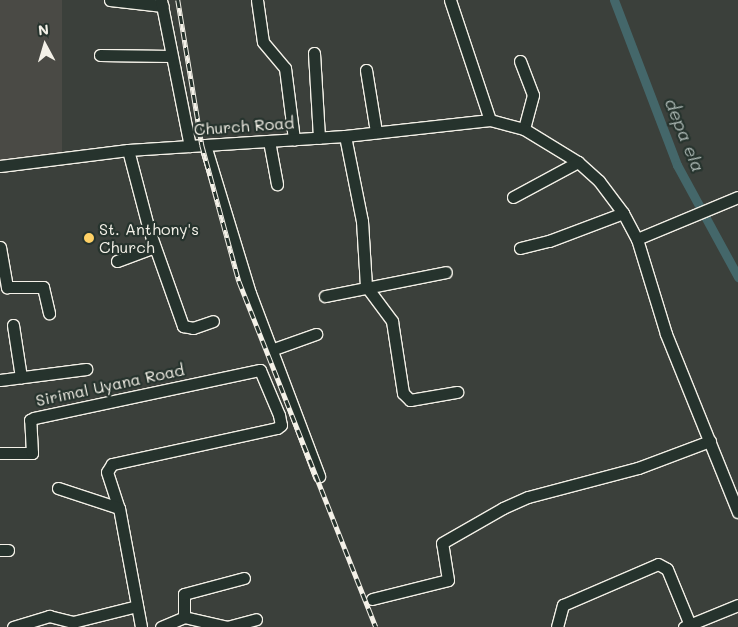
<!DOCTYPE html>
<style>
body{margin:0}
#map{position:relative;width:738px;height:627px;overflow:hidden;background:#3b403b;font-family:Mali,sans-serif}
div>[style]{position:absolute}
.built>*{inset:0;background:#4a4a45;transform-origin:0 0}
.canal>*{height:9px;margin:-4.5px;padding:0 4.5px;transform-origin:4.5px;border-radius:4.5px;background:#44676a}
.roads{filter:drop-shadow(1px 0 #f4f1e8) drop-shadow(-1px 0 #f4f1e8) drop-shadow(0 1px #f4f1e8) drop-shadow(0 -1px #f4f1e8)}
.minor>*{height:11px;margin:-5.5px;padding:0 5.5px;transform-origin:5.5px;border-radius:5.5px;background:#26332d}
.rail>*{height:4.5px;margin-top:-2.25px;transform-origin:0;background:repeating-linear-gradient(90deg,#26332d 0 8px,#f4f1e8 0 16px);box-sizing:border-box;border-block:1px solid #f4f1e8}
.dots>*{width:14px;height:14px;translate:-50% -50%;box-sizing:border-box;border:2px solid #26332d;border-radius:50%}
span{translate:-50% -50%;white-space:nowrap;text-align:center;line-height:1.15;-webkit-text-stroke:4.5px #26332d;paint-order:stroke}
.street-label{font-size:16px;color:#f4f1e8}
.poi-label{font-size:16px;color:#f4f1e8}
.left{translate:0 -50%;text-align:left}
.water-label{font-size:18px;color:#aebab6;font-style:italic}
.north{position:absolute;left:20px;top:20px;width:50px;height:50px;-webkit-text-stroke:4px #26332d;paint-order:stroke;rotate:354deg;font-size:14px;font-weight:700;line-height:20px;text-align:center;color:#f4f1e8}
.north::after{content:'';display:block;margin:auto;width:18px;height:22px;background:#f4f1e8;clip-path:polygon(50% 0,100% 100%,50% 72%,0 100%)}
</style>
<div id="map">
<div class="built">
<div style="left:0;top:0;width:62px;height:161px"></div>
</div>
<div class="canal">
<div style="left:614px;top:0;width:177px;rotate:69.1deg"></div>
<div style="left:677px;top:165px;width:128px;rotate:61.4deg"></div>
</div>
<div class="roads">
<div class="minor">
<div style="left:110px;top:0;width:53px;rotate:6.5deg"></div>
<div style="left:161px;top:0;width:149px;rotate:78.8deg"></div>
<div style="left:257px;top:0;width:42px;rotate:81.9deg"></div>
<div style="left:263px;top:42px;width:34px;rotate:50deg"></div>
<div style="left:285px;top:68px;width:72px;rotate:82.8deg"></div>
<div style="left:450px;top:0;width:126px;rotate:71.6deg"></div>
<div style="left:314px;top:53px;width:85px;rotate:86.6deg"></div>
<div style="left:100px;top:55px;width:71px;rotate:0.8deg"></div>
<div style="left:520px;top:61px;width:36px;rotate:69deg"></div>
<div style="left:533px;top:95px;width:35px;rotate:105deg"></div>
<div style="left:366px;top:70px;width:63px;rotate:80.8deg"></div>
<div style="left:345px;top:136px;width:87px;rotate:78.7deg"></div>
<div style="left:362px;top:221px;width:65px;rotate:86.5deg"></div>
<div style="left:366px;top:286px;width:44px;rotate:53.4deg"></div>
<div style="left:392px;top:321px;width:73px;rotate:81.3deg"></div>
<div style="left:403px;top:393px;width:10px;rotate:45deg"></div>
<div style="left:410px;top:400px;width:48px;rotate:-9.7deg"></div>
<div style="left:269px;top:141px;width:44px;rotate:79.5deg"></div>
<div style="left:205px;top:145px;width:155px;rotate:73.1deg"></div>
<div style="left:250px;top:293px;width:196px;rotate:69.3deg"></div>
<div style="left:128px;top:150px;width:83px;rotate:75.3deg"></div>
<div style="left:149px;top:230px;width:102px;rotate:70.5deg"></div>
<div style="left:183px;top:326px;width:10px;rotate:11deg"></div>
<div style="left:193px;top:328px;width:21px;rotate:-19deg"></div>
<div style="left:0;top:166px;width:129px;rotate:-7.1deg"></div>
<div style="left:128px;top:150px;width:217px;rotate:-3.7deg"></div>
<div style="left:345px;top:136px;width:146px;rotate:-6.3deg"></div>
<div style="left:490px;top:120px;width:35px;rotate:15deg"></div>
<div style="left:524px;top:129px;width:63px;rotate:31.4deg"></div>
<div style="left:578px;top:162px;width:28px;rotate:42deg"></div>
<div style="left:599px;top:181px;width:40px;rotate:53deg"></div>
<div style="left:623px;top:213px;width:30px;rotate:62deg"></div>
<div style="left:637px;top:239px;width:99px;rotate:73deg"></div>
<div style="left:666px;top:334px;width:192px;rotate:68deg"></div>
<div style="left:513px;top:197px;width:74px;rotate:-28.3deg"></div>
<div style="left:637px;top:239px;width:109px;rotate:-22.6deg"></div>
<div style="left:0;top:247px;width:41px;rotate:80.1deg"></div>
<div style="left:7px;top:287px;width:36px"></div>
<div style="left:43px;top:287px;width:27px;rotate:77deg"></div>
<div style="left:520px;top:248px;width:30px;rotate:-14deg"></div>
<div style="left:549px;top:241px;width:79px;rotate:-20.7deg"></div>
<div style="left:117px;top:261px;width:40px;rotate:-20.2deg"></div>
<div style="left:325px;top:296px;width:123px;rotate:-11.2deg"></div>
<div style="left:13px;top:325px;width:53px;rotate:81.3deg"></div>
<div style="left:271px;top:350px;width:48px;rotate:-19.6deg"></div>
<div style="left:0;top:380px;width:87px;rotate:-7.3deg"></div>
<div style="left:0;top:453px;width:32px"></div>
<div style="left:32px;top:453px;width:33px;rotate:-93deg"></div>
<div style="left:30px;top:420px;width:4px;rotate:-27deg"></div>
<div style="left:34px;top:418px;width:231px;rotate:-12deg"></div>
<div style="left:260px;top:370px;width:49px;rotate:67.1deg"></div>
<div style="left:279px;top:415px;width:10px;rotate:79deg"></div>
<div style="left:281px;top:425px;width:5px;rotate:143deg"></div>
<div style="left:277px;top:428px;width:169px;rotate:167.7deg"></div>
<div style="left:112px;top:464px;width:9px;rotate:122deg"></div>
<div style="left:107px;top:472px;width:38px;rotate:72deg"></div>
<div style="left:119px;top:508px;width:121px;rotate:79.5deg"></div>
<div style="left:58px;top:488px;width:64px;rotate:18.2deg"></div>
<div style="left:0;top:550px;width:8px"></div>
<div style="left:372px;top:599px;width:78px;rotate:-14deg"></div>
<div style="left:448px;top:580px;width:37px;rotate:-99deg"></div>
<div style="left:442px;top:543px;width:70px;rotate:-29.8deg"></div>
<div style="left:503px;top:508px;width:27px;rotate:-24deg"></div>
<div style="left:528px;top:497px;width:114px;rotate:-14.8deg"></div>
<div style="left:638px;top:468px;width:77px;rotate:-20.6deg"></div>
<div style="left:184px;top:617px;width:44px;rotate:13.1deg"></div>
<div style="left:13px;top:627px;width:38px;rotate:-17deg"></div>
<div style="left:49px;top:616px;width:25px;rotate:14deg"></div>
<div style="left:73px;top:622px;width:66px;rotate:-14deg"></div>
<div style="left:161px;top:627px;width:25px;rotate:-23deg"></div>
<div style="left:184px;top:617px;width:23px;rotate:-90deg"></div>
<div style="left:184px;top:594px;width:62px;rotate:-14.9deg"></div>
<div style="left:227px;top:627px;width:30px;rotate:-15deg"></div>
<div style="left:557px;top:627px;width:23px;rotate:-75deg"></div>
<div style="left:563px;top:605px;width:103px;rotate:-23.3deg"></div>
<div style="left:658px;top:564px;width:10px;rotate:29deg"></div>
<div style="left:667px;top:569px;width:61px;rotate:67.7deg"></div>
<div style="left:684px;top:627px;width:58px;rotate:-22.2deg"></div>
</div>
</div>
<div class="rail">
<div style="left:178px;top:0;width:147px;rotate:80.6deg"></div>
<div style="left:202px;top:145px;width:141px;rotate:74.8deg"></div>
<div style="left:239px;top:281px;width:372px;rotate:68.4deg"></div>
</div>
<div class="dots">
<div style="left:89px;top:238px;background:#ffd166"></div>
</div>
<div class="street-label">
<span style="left:244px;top:126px;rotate:-4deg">Church Road</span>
<span style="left:110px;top:385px;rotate:-12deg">Sirimal Uyana Road</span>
</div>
<div class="poi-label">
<span class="left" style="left:99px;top:238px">St. Anthony's<br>Church</span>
</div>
<div class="water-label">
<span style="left:685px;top:135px;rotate:68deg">depa ela</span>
</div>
<div class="north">N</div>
</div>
